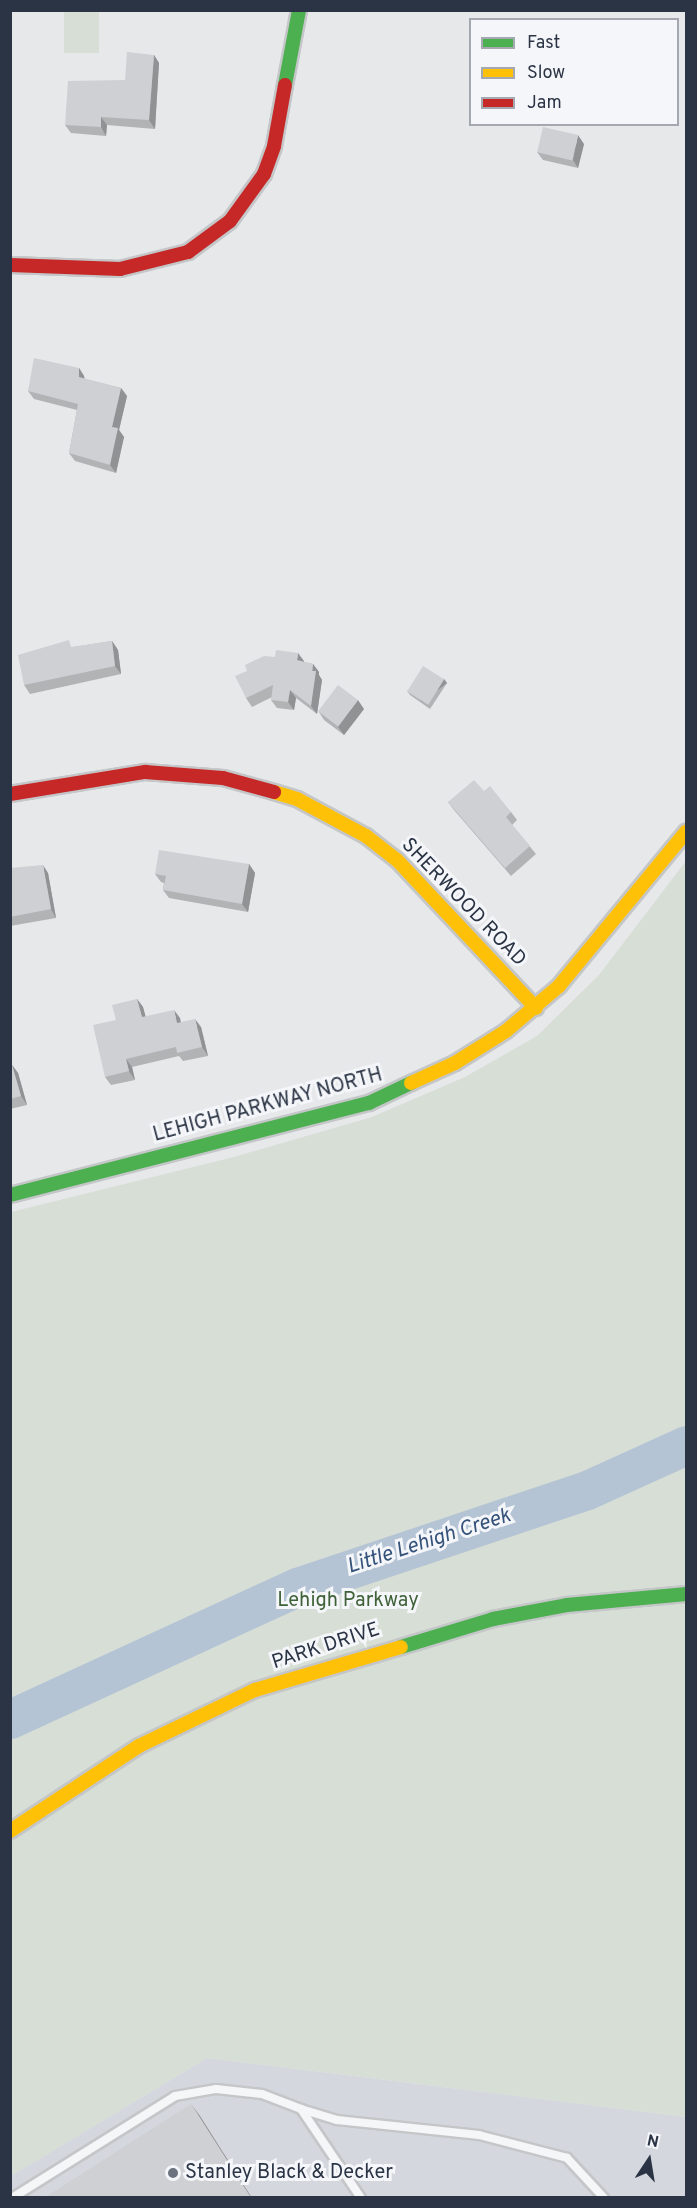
<!DOCTYPE html>
<style>
body{margin:0}
#map{position:relative;width:697px;height:2208px;overflow:hidden;background:#e6e8ea;font-family:Overpass,sans-serif}
div>[style]{position:absolute}
.built>*{inset:0;background:#d4d7dd}
.green>*{inset:0;background:#d6ded6;transform-origin:0 0}
.river>*{height:39px;margin:-19.5px;padding:0 19.5px;transform-origin:19.5px;border-radius:19.5px;background:#b4c4d5}
.roads{filter:drop-shadow(2px 0 #c4c6c8) drop-shadow(-2px 0 #c4c6c8) drop-shadow(0 2px #c4c6c8) drop-shadow(0 -2px #c4c6c8)}
.lane>*{height:8px;margin:-4px;padding:0 4px;transform-origin:4px;border-radius:4px;background:#f5f6f7}
.fast>*{height:14px;margin:-7px;padding:0 7px;transform-origin:7px;border-radius:7px;background:#4caf50}
.slow>*{height:14px;margin:-7px;padding:0 7px;transform-origin:7px;border-radius:7px;background:#ffc107}
.jam>*{height:14px;margin:-7px;padding:0 7px;transform-origin:7px;border-radius:7px;background:#c62828}
.wall>*{inset:0;background:#b1b3b5}
.shaded-wall>*{inset:0;background:#909294;transform-origin:0 0}
.building>*{inset:0;background:#ced0d3;transform-origin:0 0}
.dots>*{width:16px;height:16px;translate:-50% -50%;box-sizing:border-box;border:3px solid #f4f6f9;border-radius:50%}
span{translate:-50% -50%;white-space:nowrap;text-align:center;line-height:1.15;-webkit-text-stroke:6px #f4f6f9;paint-order:stroke}
.street-label{font-size:20px;color:#2b3445}
.park-label{font-size:20px;color:#3f6138}
.poi-label{font-size:20px;color:#2b3445}
.left{translate:0 -50%;text-align:left}
.water-label{font-size:21px;color:#34527a;font-style:italic}
.frame{position:absolute;inset:0;border:12px solid #2b3445;pointer-events:none}
.legend{position:absolute;left:469px;top:18px;width:210px;height:108px;box-sizing:border-box;background:#f4f6f9;border:2px solid #a4a8b1;margin:0;padding:8px 10px;list-style:none;font-size:18px;color:#2b3445}
.legend li{display:flex;align-items:center;gap:12px;height:30px}
.legend b{width:30px;border:2px solid #a4a8b1}
.north{position:absolute;left:619px;top:2130px;width:60px;height:60px;-webkit-text-stroke:4px #f4f6f9;paint-order:stroke;rotate:12deg;font-size:16px;font-weight:700;line-height:24px;text-align:center;color:#2b3445}
.north::after{content:'';display:block;margin:auto;width:21px;height:27px;background:#2b3445;clip-path:polygon(50% 0,100% 100%,50% 72%,0 100%)}
</style>
<div id="map">
<div class="built">
<div style="clip-path:polygon(207px 2058px,686px 2117px,686px 2197px,11px 2198px,11px 2176px)"></div>
</div>
<div class="green">
<div style="left:64px;top:11px;width:35px;height:42px"></div>
<div style="clip-path:polygon(686px 861px,686px 2117px,207px 2058px,11px 2176px,11px 1212px,234px 1157px,372px 1117px,465px 1077px,537px 1036px,599px 975px)"></div>
</div>
<div class="river">
<div style="left:10px;top:1719px;width:316px;rotate:-24.7deg"></div>
<div style="left:297px;top:1587px;width:306px;rotate:-18.5deg"></div>
<div style="left:587px;top:1490px;width:109px;rotate:-24.4deg"></div>
</div>
<div class="roads">
<div class="lane">
<div style="left:301px;top:2109px;width:38px;rotate:17deg"></div>
<div style="left:337px;top:2120px;width:143px;rotate:6deg"></div>
<div style="left:479px;top:2135px;width:91px;rotate:14.6deg"></div>
<div style="left:567px;top:2158px;width:54px;rotate:47.2deg"></div>
<div style="left:12px;top:2198px;width:192px;rotate:-32deg"></div>
<div style="left:175px;top:2096px;width:42px;rotate:-9.7deg"></div>
<div style="left:216px;top:2089px;width:46px;rotate:6.2deg"></div>
<div style="left:262px;top:2094px;width:42px;rotate:21deg"></div>
<div style="left:301px;top:2109px;width:107px;rotate:56deg"></div>
</div>
<div class="fast">
<div style="left:285px;top:85px;width:76px;rotate:-79.4deg"></div>
<div style="left:10px;top:1195px;width:371px;rotate:-14.4deg"></div>
<div style="left:369px;top:1103px;width:47px;rotate:-25.5deg"></div>
<div style="left:401px;top:1647px;width:96px;rotate:-16.9deg"></div>
<div style="left:493px;top:1619px;width:75px;rotate:-10.7deg"></div>
<div style="left:567px;top:1605px;width:120px;rotate:-5.3deg"></div>
</div>
<div class="slow">
<div style="left:274px;top:792px;width:24px;rotate:17deg"></div>
<div style="left:297px;top:799px;width:78px;rotate:28.2deg"></div>
<div style="left:366px;top:836px;width:39px;rotate:38deg"></div>
<div style="left:397px;top:860px;width:203px;rotate:46.8deg"></div>
<div style="left:411px;top:1083px;width:48px;rotate:-24.4deg"></div>
<div style="left:455px;top:1063px;width:60px;rotate:-32.1deg"></div>
<div style="left:506px;top:1031px;width:70px;rotate:-40.3deg"></div>
<div style="left:559px;top:986px;width:200px;rotate:-50.5deg"></div>
<div style="left:10px;top:1831px;width:154px;rotate:-33.4deg"></div>
<div style="left:139px;top:1746px;width:129px;rotate:-25.8deg"></div>
<div style="left:255px;top:1690px;width:152px;rotate:-16.4deg"></div>
</div>
<div class="jam">
<div style="left:10px;top:265px;width:110px;rotate:2.1deg"></div>
<div style="left:120px;top:269px;width:70px;rotate:-14deg"></div>
<div style="left:188px;top:252px;width:52px;rotate:-36.4deg"></div>
<div style="left:230px;top:221px;width:58px;rotate:-54.1deg"></div>
<div style="left:264px;top:174px;width:30px;rotate:-70deg"></div>
<div style="left:274px;top:146px;width:62px;rotate:-79.8deg"></div>
<div style="left:10px;top:794px;width:137px;rotate:-9.3deg"></div>
<div style="left:145px;top:772px;width:78px;rotate:4.4deg"></div>
<div style="left:223px;top:778px;width:53px;rotate:15.4deg"></div>
</div>
</div>
<div class="wall">
<div style="clip-path:polygon(154px 55px,159px 63px,155px 129px,107px 125px,106px 136px,71px 133px,65px 125px,125px 80px)"></div>
<div style="clip-path:polygon(584px 144px,578px 168px,543px 160px,537px 152px)"></div>
<div style="clip-path:polygon(79px 368px,84px 376px,85px 379px,121px 388px,127px 396px,119px 430px,124px 437px,116px 473px,75px 461px,69px 453px,77px 410px,34px 399px,28px 391px)"></div>
<div style="clip-path:polygon(112px 641px,118px 650px,121px 674px,30px 694px,24px 685px,74px 647px)"></div>
<div style="clip-path:polygon(304px 661px,304px 662px,313px 664px,319px 672px,319px 675px,322px 680px,317px 714px,296px 698px,294px 710px,277px 708px,271px 700px,272px 697px,252px 707px,246px 698px,247px 671px)"></div>
<div style="clip-path:polygon(444px 679px,447px 683px,430px 709px,410px 695px,407px 691px)"></div>
<div style="clip-path:polygon(364px 709px,344px 735px,324px 720px,319px 712px)"></div>
<div style="clip-path:polygon(484px 791px,511px 812px,517px 820px,512px 825px,536px 854px,511px 876px,454px 810px,448px 802px)"></div>
<div style="clip-path:polygon(249px 864px,255px 873px,248px 912px,169px 898px,163px 890px,164px 883px,161px 882px,155px 874px)"></div>
<div style="clip-path:polygon(10px 868px,48px 873px,56px 918px,10px 926px)"></div>
<div style="clip-path:polygon(137px 999px,143px 1007px,145px 1016px,180px 1018px,180px 1022px,201px 1027px,208px 1056px,183px 1061px,179px 1056px,132px 1067px,135px 1080px,111px 1085px,105px 1077px,116px 1020px)"></div>
<div style="clip-path:polygon(10px 1065px,12px 1065px,18px 1073px,27px 1105px,10px 1109px)"></div>
</div>
<div class="shaded-wall">
<div style="clip-path:polygon(154px 55px,159px 63px,155px 129px,149px 120px)"></div>
<div style="clip-path:polygon(101px 117px,107px 125px,106px 136px,101px 127px)"></div>
<div style="clip-path:polygon(578px 135px,584px 144px,578px 168px,573px 160px)"></div>
<div style="clip-path:polygon(79px 368px,84px 376px,85px 386px,79px 377px)"></div>
<div style="clip-path:polygon(121px 388px,127px 396px,119px 430px,124px 437px,116px 473px,110px 465px,112px 427px)"></div>
<div style="clip-path:polygon(112px 641px,118px 650px,121px 674px,115px 666px)"></div>
<div style="clip-path:polygon(298px 653px,304px 661px,303px 669px,297px 660px)"></div>
<div style="clip-path:polygon(313px 664px,319px 672px,319px 675px,322px 680px,317px 714px,311px 706px)"></div>
<div style="left:444px;top:679px;width:5px;height:31px;rotate:53deg"></div>
<div style="clip-path:polygon(290px 690px,296px 698px,294px 710px,288px 702px)"></div>
<div style="clip-path:polygon(358px 700px,364px 709px,344px 735px,338px 727px)"></div>
<div style="clip-path:polygon(249px 864px,255px 873px,248px 912px,242px 904px)"></div>
<div style="clip-path:polygon(43px 865px,48px 873px,56px 918px,51px 909px)"></div>
<div style="clip-path:polygon(137px 999px,143px 1007px,148px 1025px,142px 1017px)"></div>
<div style="clip-path:polygon(174px 1010px,180px 1018px,183px 1031px,177px 1023px)"></div>
<div style="clip-path:polygon(195px 1019px,201px 1027px,208px 1056px,202px 1047px)"></div>
<div style="clip-path:polygon(126px 1059px,132px 1067px,135px 1080px,129px 1071px)"></div>
<div style="clip-path:polygon(12px 1065px,18px 1073px,27px 1105px,21px 1096px)"></div>
<div style="clip-path:polygon(191px 2104px,200px 2116px,252px 2198px,251px 2198px)"></div>
</div>
<div class="building">
<div style="clip-path:polygon(127px 52px,154px 55px,149px 120px,101px 117px,101px 127px,65px 125px,68px 81px,125px 80px)"></div>
<div style="left:543px;top:127px;width:36px;height:26px;rotate:13deg"></div>
<div style="clip-path:polygon(34px 358px,79px 368px,79px 377px,121px 388px,112px 427px,118px 428px,110px 465px,69px 453px,78px 404px,28px 391px)"></div>
<div style="clip-path:polygon(69px 640px,71px 647px,112px 641px,115px 666px,24px 685px,18px 655px)"></div>
<div style="clip-path:polygon(276px 650px,298px 653px,297px 660px,313px 664px,312px 671px,316px 671px,311px 706px,290px 690px,288px 702px,271px 700px,273px 685px,246px 698px,235px 676px,247px 671px,245px 665px,264px 656px,275px 657px)"></div>
<div style="left:423px;top:666px;width:25px;height:30px;rotate:32deg"></div>
<div style="left:338px;top:685px;width:25px;height:33px;rotate:37deg"></div>
<div style="clip-path:polygon(474px 780px,484px 791px,490px 786px,511px 812px,506px 817px,530px 846px,505px 868px,448px 802px)"></div>
<div style="clip-path:polygon(159px 850px,249px 864px,242px 904px,163px 890px,166px 876px,155px 874px)"></div>
<div style="clip-path:polygon(43px 865px,51px 909px,10px 917px,10px 868px)"></div>
<div style="clip-path:polygon(137px 999px,142px 1017px,174px 1010px,177px 1023px,195px 1019px,202px 1047px,177px 1053px,176px 1047px,126px 1059px,129px 1071px,105px 1077px,93px 1025px,116px 1020px,112px 1005px)"></div>
<div style="clip-path:polygon(10px 1065px,12px 1065px,21px 1096px,10px 1099px)"></div>
<div style="clip-path:polygon(191px 2104px,251px 2198px,44px 2198px)"></div>
</div>
<div class="dots">
<div style="left:173px;top:2173px;background:#6c737f"></div>
</div>
<div class="street-label">
<span style="left:463px;top:903px;rotate:46deg">SHERWOOD ROAD</span>
<span style="left:268px;top:1106px;rotate:-15deg">LEHIGH PARKWAY NORTH</span>
<span style="left:326px;top:1647px;rotate:-18deg">PARK DRIVE</span>
</div>
<div class="park-label">
<span style="left:348px;top:1601px">Lehigh Parkway</span>
</div>
<div class="poi-label">
<span class="left" style="left:185px;top:2173px">Stanley Black &amp; Decker</span>
</div>
<div class="water-label">
<span style="left:429px;top:1542px;rotate:-18deg">Little Lehigh Creek</span>
</div>
<div class="frame"></div>
<ul class="legend">
<li><b style="height:8px;background:#4caf50"></b>Fast</li>
<li><b style="height:8px;background:#ffc107"></b>Slow</li>
<li><b style="height:8px;background:#c62828"></b>Jam</li>
</ul>
<div class="north">N</div>
</div>
